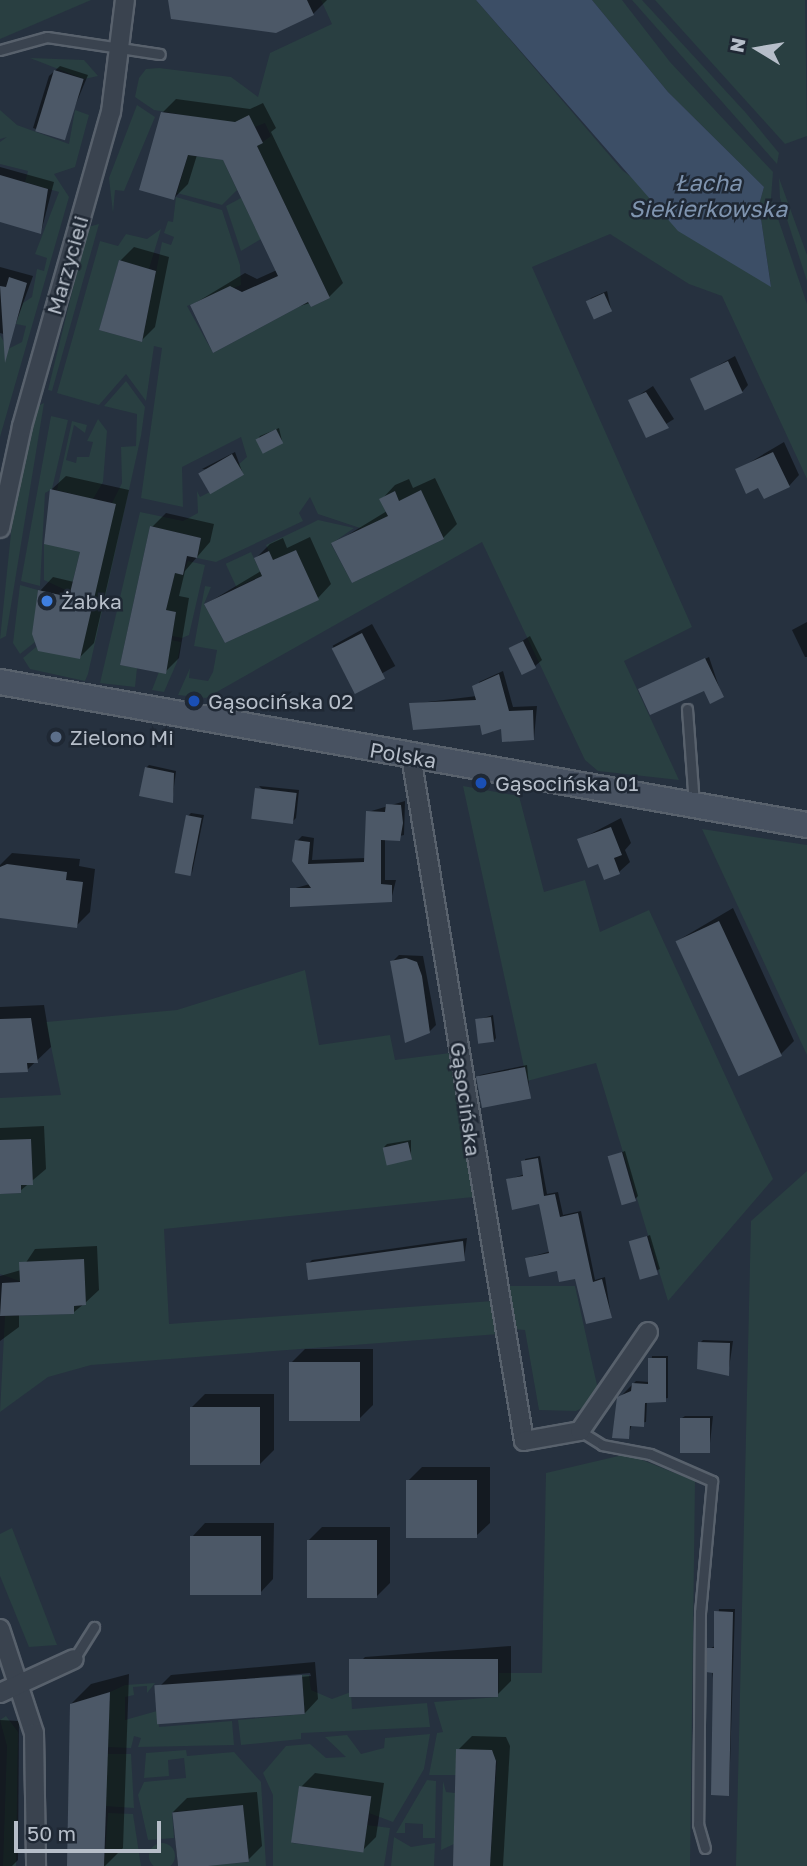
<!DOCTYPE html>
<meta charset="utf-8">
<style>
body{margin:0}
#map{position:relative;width:807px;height:1866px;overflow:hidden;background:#26313f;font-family:"Golos Text",sans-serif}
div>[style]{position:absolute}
.green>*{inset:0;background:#293f41;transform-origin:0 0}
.round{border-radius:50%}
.water>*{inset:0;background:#3c4e66}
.shadow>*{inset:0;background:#0007;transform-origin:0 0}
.building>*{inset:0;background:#4c5867;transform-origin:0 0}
.roads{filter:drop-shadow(2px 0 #58616c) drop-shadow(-2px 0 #58616c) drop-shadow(0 2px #58616c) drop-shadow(0 -2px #58616c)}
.lane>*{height:9px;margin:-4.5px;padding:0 4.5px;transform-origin:4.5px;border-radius:4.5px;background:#3a434f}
.street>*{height:18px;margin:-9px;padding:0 9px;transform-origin:9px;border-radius:9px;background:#3a434f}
.secondary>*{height:24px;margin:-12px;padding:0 12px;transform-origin:12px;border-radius:12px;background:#485261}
.dots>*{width:19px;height:19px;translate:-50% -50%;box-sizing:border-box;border:4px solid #1f2834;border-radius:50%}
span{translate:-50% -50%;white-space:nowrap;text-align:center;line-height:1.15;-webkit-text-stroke:5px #1f2834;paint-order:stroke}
.street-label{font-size:21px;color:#b6bec9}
.poi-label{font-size:21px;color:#b6bec9}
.left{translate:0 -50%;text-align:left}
.water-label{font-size:23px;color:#7f94af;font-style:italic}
.north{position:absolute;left:723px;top:14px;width:70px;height:70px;-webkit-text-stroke:5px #1f2834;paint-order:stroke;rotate:281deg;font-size:19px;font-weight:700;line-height:28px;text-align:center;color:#b6bec9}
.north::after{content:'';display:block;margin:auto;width:24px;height:32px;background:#b6bec9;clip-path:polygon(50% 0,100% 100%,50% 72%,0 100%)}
.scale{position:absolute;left:14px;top:1821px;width:147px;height:32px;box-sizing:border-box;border:4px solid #b6bec9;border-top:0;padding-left:9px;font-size:21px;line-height:24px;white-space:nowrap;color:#b6bec9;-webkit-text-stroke:5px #1f2834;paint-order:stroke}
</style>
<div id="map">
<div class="green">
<div style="clip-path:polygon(0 0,91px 0,0 39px)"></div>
<div style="clip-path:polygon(321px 0,476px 0,622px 170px,771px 286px,759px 205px,764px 187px,668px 92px,592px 0,622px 0,670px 62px,773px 172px,771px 198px,807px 304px,807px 479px,722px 296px,689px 284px,610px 234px,532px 267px,692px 627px,624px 661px,679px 780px,598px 771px,585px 760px,482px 542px,206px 698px,178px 695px,190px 668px,189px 678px,208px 681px,213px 672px,217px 650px,194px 646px,205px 586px,211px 587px,204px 604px,225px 643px,318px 600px,296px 550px,273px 560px,266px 545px,308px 525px,318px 520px,354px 528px,331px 544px,352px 583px,444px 539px,421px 491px,399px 501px,395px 491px,380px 499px,388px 516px,363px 529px,318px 514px,310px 497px,299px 513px,303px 521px,216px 562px,197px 558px,201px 538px,150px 526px,120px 665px,137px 668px,135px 687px,100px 683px,140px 512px,183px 521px,198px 513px,197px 491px,200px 497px,243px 475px,238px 465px,247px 457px,241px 437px,182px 467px,183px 507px,141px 498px,162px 348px,154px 346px,146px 401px,126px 374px,99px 405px,57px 393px,100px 241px,118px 246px,126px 234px,147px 239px,161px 229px,149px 269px,119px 260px,99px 330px,142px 342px,162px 242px,171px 245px,174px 237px,164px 233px,168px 221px,173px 222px,176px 197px,222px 210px,240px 265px,241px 285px,187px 306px,213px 353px,308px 302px,311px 307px,330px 298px,257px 146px,271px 136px,265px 123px,255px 127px,154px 110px,135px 97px,139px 78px,146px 69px,159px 68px,231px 77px,258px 97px,270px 53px,332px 24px)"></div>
<div style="clip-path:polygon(632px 0,642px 0,746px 113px,779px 153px,777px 164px)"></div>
<div style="clip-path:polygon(655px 0,805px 0,807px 136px,785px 144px)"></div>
<div style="clip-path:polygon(30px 58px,84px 60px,98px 76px,84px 79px)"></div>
<div style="clip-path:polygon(137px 105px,155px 117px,124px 191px,115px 190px,113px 213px,109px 178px)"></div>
<div style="clip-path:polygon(0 110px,17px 125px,69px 144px,75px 110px,89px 115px,75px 167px,54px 174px,69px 197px,0 437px,0 335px,8px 349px,22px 342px,26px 326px,16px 324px,23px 303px,32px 297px,37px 269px,44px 271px,47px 258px,35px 254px,59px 192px,25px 182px,28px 171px,0 164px,0 142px,7px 137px,0 139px)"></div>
<div style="clip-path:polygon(188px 155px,223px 160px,237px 190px,222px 205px,177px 193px)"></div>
<div style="clip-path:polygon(779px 178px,807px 255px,807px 281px,780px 198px)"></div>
<div style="clip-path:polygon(241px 198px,261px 239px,241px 251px,226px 206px)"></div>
<div style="clip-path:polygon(99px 224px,52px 391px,48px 390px,88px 227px)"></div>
<div style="clip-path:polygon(126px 381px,145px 407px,141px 436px,88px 674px,85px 681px,30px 669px,23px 658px,36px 647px,80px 658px,112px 503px,122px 483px,121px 447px,136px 446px,137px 414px,104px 406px)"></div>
<div style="clip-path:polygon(44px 403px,6px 636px,0 639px,13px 514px,38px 406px)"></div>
<div style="clip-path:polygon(51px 416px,68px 420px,52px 489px,45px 493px,40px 586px,21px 581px)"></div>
<div style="clip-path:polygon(98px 419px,107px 431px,103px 482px,93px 499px,57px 490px,72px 421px,87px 425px,85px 433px,74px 425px,66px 460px,76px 463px,77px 457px,89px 457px,93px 442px,87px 441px)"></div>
<div style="clip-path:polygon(44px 543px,80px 552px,70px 592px,44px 580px)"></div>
<div style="left:251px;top:552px;width:26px;height:28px;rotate:65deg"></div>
<div style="clip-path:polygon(188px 561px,205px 565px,189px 635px,182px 638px,172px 636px,176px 612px,166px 610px,175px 573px,183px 575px)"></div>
<div style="clip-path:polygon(20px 585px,38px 590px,35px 642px,20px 654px,13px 643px)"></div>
<div style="clip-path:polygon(171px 640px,181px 642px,177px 662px,164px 692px,152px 690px)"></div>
<div style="clip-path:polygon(463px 786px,519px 796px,544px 892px,585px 880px,600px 932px,649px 910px,773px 1179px,668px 1301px,596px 1063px,527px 1081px)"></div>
<div style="clip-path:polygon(702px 829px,807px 845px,807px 1055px)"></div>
<div style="clip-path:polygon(305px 970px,319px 1045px,390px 1035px,395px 1060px,450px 1053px,473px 1197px,164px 1229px,169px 1324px,493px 1301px,499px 1334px,91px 1365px,48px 1377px,0 1412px,5px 1316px,74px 1314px,74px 1306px,86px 1305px,0 1274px,0 1194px,21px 1193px,21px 1185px,0 1140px,0 1098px,61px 1095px,46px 1022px,177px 1010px)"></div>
<div style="clip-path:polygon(807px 1171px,807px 1866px,736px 1866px,751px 1221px)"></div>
<div style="clip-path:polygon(503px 1286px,575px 1286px,599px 1394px,592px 1403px,576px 1411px,539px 1410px,525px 1330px,513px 1329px)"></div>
<div style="clip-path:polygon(627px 1454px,695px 1481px,690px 1866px,490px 1866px,497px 1761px,456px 1775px,429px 1775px,437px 1733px,443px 1732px,434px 1702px,498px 1697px,499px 1673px,542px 1673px,546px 1473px)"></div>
<div style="clip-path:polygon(12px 1528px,57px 1645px,29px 1647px,0 1576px,0 1534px)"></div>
<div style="clip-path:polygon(302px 1675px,309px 1675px,311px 1690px,332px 1699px,351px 1692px,352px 1709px,427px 1703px,430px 1727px,301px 1733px,301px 1739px,241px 1745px,238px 1720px,305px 1714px)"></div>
<div style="clip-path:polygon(155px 1683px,147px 1693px,147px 1686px,133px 1687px,134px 1695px,125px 1697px,125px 1720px,157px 1711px,159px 1727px,232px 1721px,234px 1745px,138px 1747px,141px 1738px,134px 1736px,131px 1748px,107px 1747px,110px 1692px,125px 1685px)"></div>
<div style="clip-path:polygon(6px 1716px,18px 1732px,16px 1866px,3px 1866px,7px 1746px,0 1720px)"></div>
<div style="clip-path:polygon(430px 1734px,424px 1769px,393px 1822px,299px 1787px,292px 1843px,363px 1852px,367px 1825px,390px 1828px,384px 1866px,273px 1866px,273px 1795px,263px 1773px,286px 1746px,310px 1744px,326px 1758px,346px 1757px,325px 1737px,347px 1735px,361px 1754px,384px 1748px,385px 1738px)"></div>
<div style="clip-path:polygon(186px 1750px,187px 1756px,234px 1752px,261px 1782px,266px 1866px,205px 1866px,249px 1862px,243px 1805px,172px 1812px,174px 1838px,148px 1840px,138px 1795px,144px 1782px,186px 1778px,184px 1758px,168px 1760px,169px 1776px,144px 1778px,146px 1753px)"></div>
<div style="clip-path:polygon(107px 1754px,131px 1754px,134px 1808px,104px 1806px)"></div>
<div style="clip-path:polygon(427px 1780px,436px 1781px,435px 1838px,423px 1838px,423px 1824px,405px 1823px,405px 1833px,396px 1833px)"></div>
<div style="clip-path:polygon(443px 1781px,446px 1792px,455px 1793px,454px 1844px,441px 1850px)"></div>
<div style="clip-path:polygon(108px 1813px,133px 1814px,141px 1866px,104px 1866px)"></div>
<div style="clip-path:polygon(394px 1837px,411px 1847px,435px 1843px,434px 1866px,391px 1866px)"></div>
<div class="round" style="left:149px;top:1843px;width:26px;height:26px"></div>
</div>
<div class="water">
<div style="clip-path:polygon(476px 0,592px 0,668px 92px,764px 187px,759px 205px,771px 287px,678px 231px)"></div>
</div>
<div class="shadow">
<div style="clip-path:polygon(170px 0,327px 0,313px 14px)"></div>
<div style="clip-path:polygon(60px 66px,88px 75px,62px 137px,33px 128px,49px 76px)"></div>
<div style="clip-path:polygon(176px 99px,250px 109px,263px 103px,276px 128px,271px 132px,343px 283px,329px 297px,284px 311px,192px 305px,245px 273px,257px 279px,277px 270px,225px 159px,197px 155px,188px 184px,174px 198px,162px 113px)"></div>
<div style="clip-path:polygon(0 167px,54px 182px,41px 232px,0 220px)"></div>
<div style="clip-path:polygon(134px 247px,169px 257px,155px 327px,142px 340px,120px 261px)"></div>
<div style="clip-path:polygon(0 267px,33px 276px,11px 336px,0 333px)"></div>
<div style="clip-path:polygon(607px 291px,611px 309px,589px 301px,591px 298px)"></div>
<div style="clip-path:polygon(735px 356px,748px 385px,742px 392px,692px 380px)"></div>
<div style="clip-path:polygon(653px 386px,674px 419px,647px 436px,630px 401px)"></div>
<div style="clip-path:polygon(279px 428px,282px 441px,258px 439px,260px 436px)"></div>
<div style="clip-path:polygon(784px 442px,799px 475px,789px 486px,759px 486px,737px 470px)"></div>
<div style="clip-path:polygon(235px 452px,243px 474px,202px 469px)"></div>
<div style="clip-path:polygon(66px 476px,129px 490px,94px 643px,80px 657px,40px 591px,53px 577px,74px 582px,82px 550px,46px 542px,52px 489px)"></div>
<div style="clip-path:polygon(435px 478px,457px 524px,443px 538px,353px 581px,333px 544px,387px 511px,382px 499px,395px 485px,409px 479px,413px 488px)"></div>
<div style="clip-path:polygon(166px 513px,214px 524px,210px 542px,185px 571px,179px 596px,189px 598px,179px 658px,165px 672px,152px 527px)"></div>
<div style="clip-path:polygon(310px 537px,331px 584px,318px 598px,206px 604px,261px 571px,256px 558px,270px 544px,283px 538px,287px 548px)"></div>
<div style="clip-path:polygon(807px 622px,807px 657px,805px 657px,792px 630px)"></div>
<div style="left:372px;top:624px;width:48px;height:45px;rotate:61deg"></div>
<div style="clip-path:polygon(530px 636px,542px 660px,535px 666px,511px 648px)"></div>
<div style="clip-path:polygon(709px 657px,722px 696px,705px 688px,640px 689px)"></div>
<div style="clip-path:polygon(503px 671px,513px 707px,537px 706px,534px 738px,411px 704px,477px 696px,479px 682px)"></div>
<div style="clip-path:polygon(149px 765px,176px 771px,172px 802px,146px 768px)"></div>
<div style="clip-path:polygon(259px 786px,299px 790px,296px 818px,293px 821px)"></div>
<div style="clip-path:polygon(405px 801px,404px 835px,385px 839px,385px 880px,396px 880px,391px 900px,292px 889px,310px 884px,297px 841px,302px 836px,314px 838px,312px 860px,366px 858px,368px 812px)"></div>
<div style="clip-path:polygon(191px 813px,204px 815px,192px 873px,188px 816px)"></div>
<div style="clip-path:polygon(621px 818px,631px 843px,625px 850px,630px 862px,619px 872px,579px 840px)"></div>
<div style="clip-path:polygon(12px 853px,80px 859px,79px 866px,95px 869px,90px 912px,76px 926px,0 916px,0 865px)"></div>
<div style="clip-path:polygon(733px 908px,794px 1041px,780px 1055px,677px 941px)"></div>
<div style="clip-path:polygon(399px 955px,423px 956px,436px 1025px,429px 1032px,392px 962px)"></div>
<div style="clip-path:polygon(44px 1005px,51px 1047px,27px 1070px,0 1071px,0 1007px)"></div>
<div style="clip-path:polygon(493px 1015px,496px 1038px,494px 1041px,477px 1020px)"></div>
<div style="clip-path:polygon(527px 1065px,530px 1096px,477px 1078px,480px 1075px)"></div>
<div style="clip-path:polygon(44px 1126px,46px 1169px,20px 1191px,0 1192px,0 1128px)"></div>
<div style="clip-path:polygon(411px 1140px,411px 1159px,384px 1147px,387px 1144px)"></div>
<div style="clip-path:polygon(625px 1151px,638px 1196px,635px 1199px,610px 1157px)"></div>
<div style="clip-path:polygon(540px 1156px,547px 1194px,558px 1192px,563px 1215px,581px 1211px,595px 1280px,605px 1277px,611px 1316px,576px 1277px,527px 1258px,551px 1251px,540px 1202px,508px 1180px,525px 1174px,525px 1159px)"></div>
<div style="clip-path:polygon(650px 1235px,660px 1269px,642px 1277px,631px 1243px)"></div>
<div style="clip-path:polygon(467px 1238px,464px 1259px,308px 1264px,312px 1260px)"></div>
<div style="clip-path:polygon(97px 1246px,99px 1290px,85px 1303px,74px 1312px,19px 1314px,19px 1327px,0 1341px,0 1276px,21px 1270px,35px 1249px)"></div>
<div style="clip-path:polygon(703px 1340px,733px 1341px,728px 1375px,700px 1343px)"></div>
<div style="clip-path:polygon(305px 1349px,373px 1349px,373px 1405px,359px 1419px,291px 1363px)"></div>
<div style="clip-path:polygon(652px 1356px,668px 1356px,668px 1398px,647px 1401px,646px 1422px,632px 1424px,628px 1437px,619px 1398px,636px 1381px,649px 1382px)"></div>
<div style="clip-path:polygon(205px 1394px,274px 1394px,274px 1450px,260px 1464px,191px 1408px)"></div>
<div style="clip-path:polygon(685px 1416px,713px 1416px,709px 1452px,682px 1418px)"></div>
<div style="clip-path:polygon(422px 1467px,490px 1467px,490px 1523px,476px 1536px,408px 1481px)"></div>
<div style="clip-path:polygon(205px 1523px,274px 1523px,273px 1579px,260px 1593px,192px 1537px)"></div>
<div style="clip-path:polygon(322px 1527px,390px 1527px,390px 1583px,377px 1596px,308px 1541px)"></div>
<div style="clip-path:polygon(719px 1609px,735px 1609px,729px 1794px,709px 1649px,715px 1646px)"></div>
<div style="clip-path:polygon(511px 1646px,511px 1681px,497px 1695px,351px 1671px,365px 1657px)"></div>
<div style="clip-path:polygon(evenodd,315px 1662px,318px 1699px,305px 1713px,157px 1689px,171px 1675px,315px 1662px,310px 1673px,311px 1676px,170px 1689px,170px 1686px,310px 1673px)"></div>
<div style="clip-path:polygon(129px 1674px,123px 1848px,105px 1866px,68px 1866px,71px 1704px,91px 1684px)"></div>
<div style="clip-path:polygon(0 1720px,19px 1721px,18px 1860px,12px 1866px,0 1866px)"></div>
<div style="clip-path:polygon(472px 1736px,506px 1737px,510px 1746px,503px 1866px,455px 1866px,458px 1750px)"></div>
<div style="clip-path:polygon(315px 1773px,384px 1783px,376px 1837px,362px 1851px,301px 1787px)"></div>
<div style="clip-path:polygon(257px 1792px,262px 1846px,248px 1860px,178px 1866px,173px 1812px,187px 1798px)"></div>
</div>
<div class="building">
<div style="clip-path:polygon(168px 0,307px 0,314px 15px,276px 33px,171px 19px)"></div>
<div style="left:54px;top:70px;width:31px;height:64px;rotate:17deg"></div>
<div style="clip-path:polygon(161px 112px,235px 122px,249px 115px,263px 143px,257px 146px,330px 298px,311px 307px,308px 302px,213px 353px,190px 305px,230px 286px,242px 292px,278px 276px,223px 160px,188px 155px,174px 200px,139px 190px)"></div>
<div style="clip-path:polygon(0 175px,48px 189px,41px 234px,0 222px)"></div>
<div style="clip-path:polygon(119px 260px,156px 271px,142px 342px,99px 330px)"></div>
<div style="clip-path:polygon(9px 277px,27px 283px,5px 363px,0 286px,6px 287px)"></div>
<div style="left:604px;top:293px;width:20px;height:20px;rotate:66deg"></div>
<div style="left:728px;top:361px;width:35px;height:42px;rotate:65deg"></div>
<div style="clip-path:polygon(646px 392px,669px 428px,646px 438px,628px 400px)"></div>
<div style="left:276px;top:429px;width:16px;height:23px;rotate:63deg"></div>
<div style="clip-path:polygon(773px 452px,790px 487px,764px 499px,758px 488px,746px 494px,735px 469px)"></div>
<div style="left:232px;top:454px;width:24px;height:39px;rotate:60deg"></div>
<div style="clip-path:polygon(50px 489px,116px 504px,80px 659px,38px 651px,32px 634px,38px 590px,69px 597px,80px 552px,44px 544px)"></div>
<div style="clip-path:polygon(421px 490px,444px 539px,352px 583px,331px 543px,388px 516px,379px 499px,395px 491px,399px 501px)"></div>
<div style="clip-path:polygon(150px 526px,201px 538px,197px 558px,187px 556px,183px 575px,175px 573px,166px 610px,176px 612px,166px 674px,120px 665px)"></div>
<div style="clip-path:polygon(296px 550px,319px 600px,225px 643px,204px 604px,262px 576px,254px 558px,269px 551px,273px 560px)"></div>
<div style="left:362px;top:633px;width:51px;height:34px;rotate:63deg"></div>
<div style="left:523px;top:641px;width:30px;height:16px;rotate:64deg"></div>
<div style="clip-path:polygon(705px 658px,724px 697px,710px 704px,704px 691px,650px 715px,638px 689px)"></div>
<div style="clip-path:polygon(499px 674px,509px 711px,533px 710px,534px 740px,502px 742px,501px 729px,482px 735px,480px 725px,413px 730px,409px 703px,476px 700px,472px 686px)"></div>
<div style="clip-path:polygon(145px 767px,174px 773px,173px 803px,139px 796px)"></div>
<div style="left:255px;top:788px;width:42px;height:31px;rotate:7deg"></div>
<div style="clip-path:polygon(386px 804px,401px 805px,403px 823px,400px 841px,381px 840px,381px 884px,392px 885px,392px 902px,290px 907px,290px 888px,311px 888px,292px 861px,295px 840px,310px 842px,308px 864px,364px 862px,366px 811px,385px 812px)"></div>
<div style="left:186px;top:815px;width:16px;height:59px;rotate:11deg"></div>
<div style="clip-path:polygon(611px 827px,622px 855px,614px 858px,620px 874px,604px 880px,598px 864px,588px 868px,577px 839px)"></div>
<div style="clip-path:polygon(7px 864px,67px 872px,66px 880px,83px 882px,77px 928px,0 918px,0 867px)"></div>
<div style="left:719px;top:921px;width:149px;height:48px;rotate:65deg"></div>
<div style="clip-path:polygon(406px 958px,417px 962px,422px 976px,430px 1033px,405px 1043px,390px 961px)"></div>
<div style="left:491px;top:1017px;width:25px;height:16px;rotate:83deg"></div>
<div style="clip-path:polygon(31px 1018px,38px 1063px,27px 1063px,28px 1072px,0 1073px,0 1019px)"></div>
<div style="left:525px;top:1067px;width:32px;height:50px;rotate:79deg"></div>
<div style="clip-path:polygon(31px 1139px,33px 1185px,21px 1185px,21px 1193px,0 1194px,0 1140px)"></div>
<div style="left:408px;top:1142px;width:18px;height:26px;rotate:77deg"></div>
<div style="left:622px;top:1152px;width:51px;height:15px;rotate:74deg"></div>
<div style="clip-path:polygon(538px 1158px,544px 1196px,555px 1194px,560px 1217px,578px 1213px,593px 1282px,602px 1279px,612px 1318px,586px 1324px,575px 1279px,559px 1282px,557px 1271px,529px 1277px,525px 1258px,549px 1253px,539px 1204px,512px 1210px,506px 1179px,523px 1176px,521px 1161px)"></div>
<div style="left:647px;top:1236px;width:40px;height:19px;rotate:74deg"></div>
<div style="clip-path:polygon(463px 1241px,465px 1261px,308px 1280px,306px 1263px)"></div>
<div style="clip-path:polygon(84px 1259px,86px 1305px,74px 1306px,74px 1314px,0 1316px,2px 1283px,20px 1282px,19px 1262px)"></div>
<div style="clip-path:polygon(698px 1342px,730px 1343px,729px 1376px,697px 1369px)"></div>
<div style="clip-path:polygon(648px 1358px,666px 1358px,666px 1402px,645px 1403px,644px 1427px,630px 1426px,629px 1439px,612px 1438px,617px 1397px,631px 1391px,632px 1383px,648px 1384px)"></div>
<div style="left:289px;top:1362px;width:71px;height:59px"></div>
<div style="left:190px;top:1407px;width:70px;height:58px"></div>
<div style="left:680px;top:1418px;width:30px;height:35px"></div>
<div style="left:406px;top:1480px;width:71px;height:58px"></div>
<div style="left:190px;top:1536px;width:71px;height:59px"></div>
<div style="left:307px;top:1540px;width:70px;height:58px"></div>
<div style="clip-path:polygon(714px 1611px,733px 1612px,729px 1796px,711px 1795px,713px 1673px,706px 1672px,707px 1648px,714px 1648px)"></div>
<div style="left:498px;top:1659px;width:38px;height:149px;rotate:90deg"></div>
<div style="left:302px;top:1675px;width:39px;height:148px;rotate:86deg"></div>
<div style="clip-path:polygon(110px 1692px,104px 1866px,67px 1866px,70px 1704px)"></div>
<div style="clip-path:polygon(456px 1749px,492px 1750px,496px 1761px,490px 1866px,453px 1866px)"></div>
<div style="left:299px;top:1786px;width:73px;height:57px;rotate:8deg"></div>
<div style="left:243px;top:1805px;width:57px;height:71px;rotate:84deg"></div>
</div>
<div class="roads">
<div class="lane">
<div style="left:0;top:50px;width:49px;rotate:-15.5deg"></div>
<div style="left:47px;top:37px;width:114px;rotate:8.6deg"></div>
<div style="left:687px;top:709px;width:95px;rotate:85.8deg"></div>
<div style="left:580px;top:1431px;width:26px;rotate:32deg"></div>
<div style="left:602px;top:1445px;width:49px;rotate:10.6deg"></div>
<div style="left:650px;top:1454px;width:68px;rotate:23.5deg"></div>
<div style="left:712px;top:1481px;width:132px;rotate:95.2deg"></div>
<div style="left:700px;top:1612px;width:212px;rotate:90.5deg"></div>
<div style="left:698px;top:1824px;width:25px;rotate:74deg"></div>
<div style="left:74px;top:1659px;width:38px;rotate:-58deg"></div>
</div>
<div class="street">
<div style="left:0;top:528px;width:104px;rotate:-77.8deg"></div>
<div style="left:22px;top:426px;width:326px;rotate:-74.2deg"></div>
<div style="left:111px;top:112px;width:113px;rotate:-82.9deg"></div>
<div style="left:411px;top:756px;width:694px;rotate:80.63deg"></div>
<div style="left:524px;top:1441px;width:57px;rotate:-10.1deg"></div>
<div style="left:580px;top:1431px;width:120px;rotate:-55.5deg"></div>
<div style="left:0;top:1629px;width:109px;rotate:71.9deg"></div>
<div style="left:34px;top:1733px;width:133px;rotate:89.1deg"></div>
<div style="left:0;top:1693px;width:81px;rotate:-24.7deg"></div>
</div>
<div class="secondary">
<div style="left:0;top:682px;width:820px;rotate:10.05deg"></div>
</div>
</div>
<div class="dots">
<div style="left:47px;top:601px;background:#3f7fe0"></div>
<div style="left:194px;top:701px;background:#1a4fb4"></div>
<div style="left:56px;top:737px;background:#5c6f8a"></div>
<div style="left:481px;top:783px;background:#1a4fb4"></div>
</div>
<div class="street-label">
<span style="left:67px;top:265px;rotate:-74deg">Marzycieli</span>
<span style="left:403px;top:755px;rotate:10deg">Polska</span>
<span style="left:466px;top:1099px;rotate:82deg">Gąsocińska</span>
</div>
<div class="poi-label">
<span class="left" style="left:61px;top:601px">Żabka</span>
<span class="left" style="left:208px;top:701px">Gąsocińska 02</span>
<span class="left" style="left:70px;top:737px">Zielono Mi</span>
<span class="left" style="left:495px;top:783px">Gąsocińska 01</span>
</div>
<div class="water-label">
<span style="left:708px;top:195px">Łacha<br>Siekierkowska</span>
</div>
<div class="north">N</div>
<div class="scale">50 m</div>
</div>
